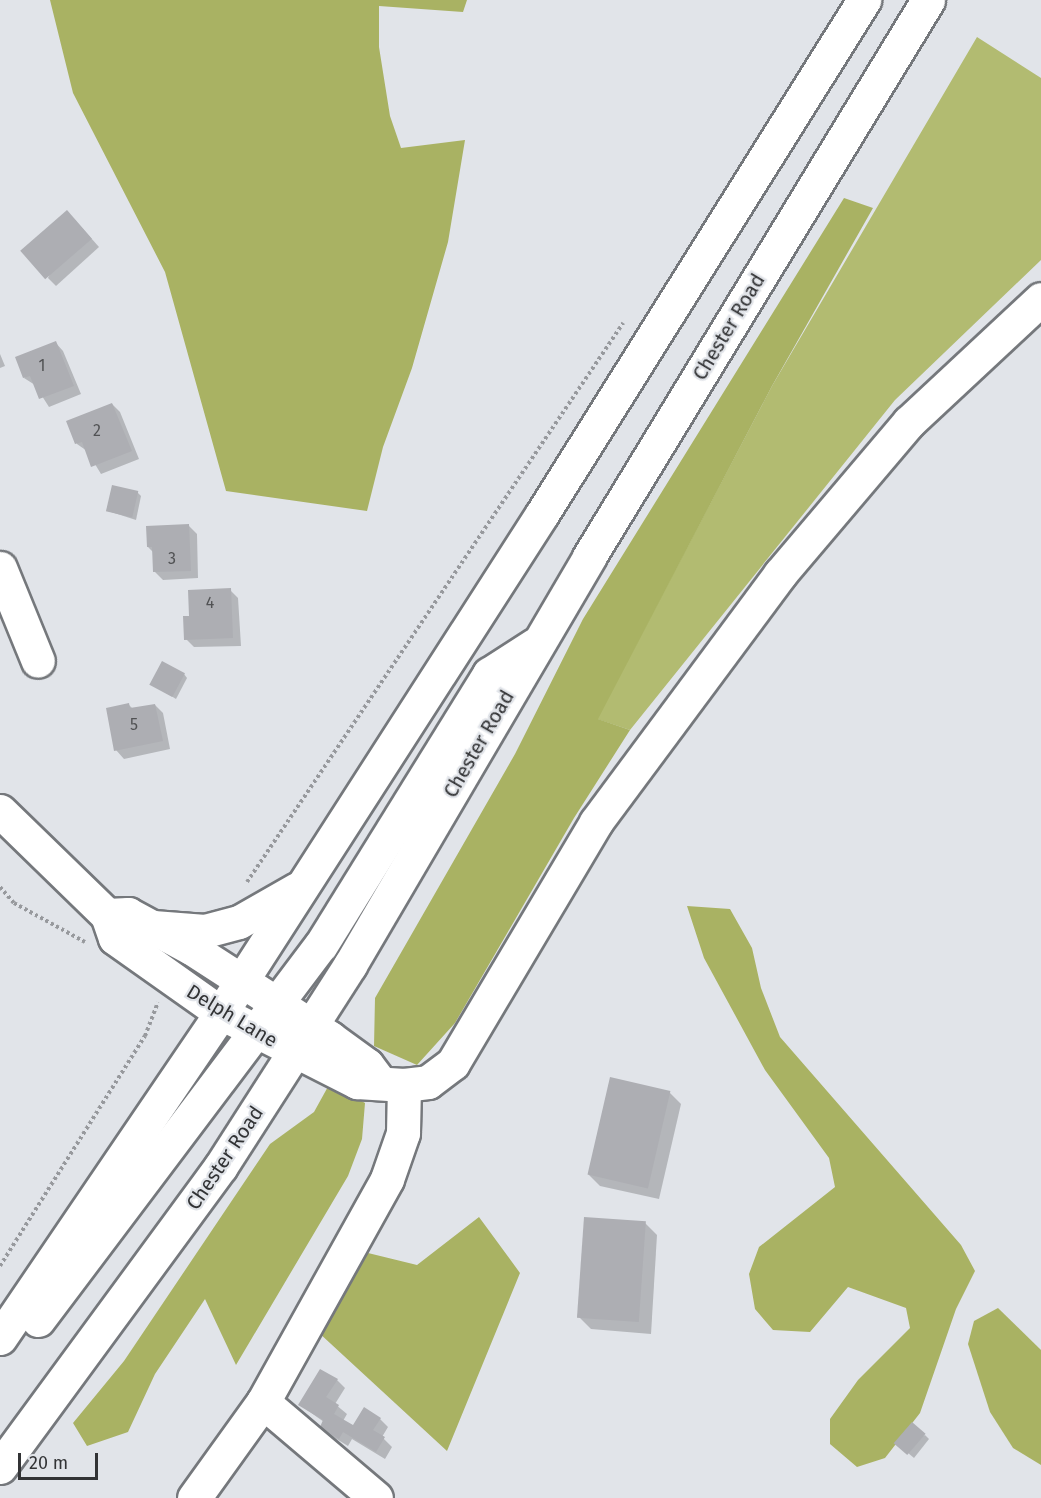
<!DOCTYPE html>
<style>
body{margin:0}
#map{position:relative;width:1041px;height:1498px;overflow:hidden;background:#e1e4e9;font-family:"Fira Sans",sans-serif}
div>[style]{position:absolute}
.green>*{inset:0;background:#b2bb71}
.forest>*{inset:0;background:#a9b263}
.shadow>*{inset:0;background:#0003}
.building>*{inset:0;background:#adaeb3;transform-origin:0 0}
.path>*{height:4px;margin-top:-2px;transform-origin:0;background:repeating-linear-gradient(90deg,#97999d 0 3px,transparent 0 6px)}
.roads{filter:drop-shadow(2px 0 #75787c) drop-shadow(-2px 0 #75787c) drop-shadow(0 2px #75787c) drop-shadow(0 -2px #75787c)}
.minor>*{height:33px;margin:-16.5px;padding:0 16.5px;transform-origin:16.5px;border-radius:16.5px;background:#fff}
.highway>*{height:33px;margin:-16.5px;padding:0 16.5px;transform-origin:16.5px;border-radius:16.5px;background:#fff}
span{translate:-50% -50%;white-space:nowrap;text-align:center;line-height:1.15;-webkit-text-stroke:4.5px #e1e4e9;paint-order:stroke}
.number-label{font-size:16px;color:#515254}
.number-label span{-webkit-text-stroke-width:0}
.street-label{font-size:20px;color:#323335}
.scale{position:absolute;left:18px;top:1453px;width:80px;height:27px;box-sizing:border-box;border:3px solid #323335;border-top:0;padding-left:8px;font-size:18px;line-height:21px;white-space:nowrap;color:#323335;-webkit-text-stroke:4px #e1e4e9;paint-order:stroke}
</style>
<div id="map">
<div class="green">
<div style="clip-path:polygon(977px 37px,1041px 78px,1041px 260px,895px 400px,630px 730px,597px 719px,772px 386px)"></div>
</div>
<div class="forest">
<div style="clip-path:polygon(50px 0,467px 0,463px 12px,379px 6px,379px 47px,390px 116px,401px 148px,465px 140px,448px 242px,412px 368px,383px 447px,367px 511px,226px 491px,165px 272px,73px 93px)"></div>
<div style="clip-path:polygon(844px 198px,873px 208px,772px 386px,598px 719px,630px 730px,574px 818px,455px 1023px,417px 1065px,374px 1046px,375px 998px,515px 754px,583px 619px)"></div>
<div style="clip-path:polygon(687px 906px,730px 909px,752px 948px,761px 988px,780px 1037px,961px 1245px,975px 1271px,956px 1309px,920px 1413px,885px 1458px,857px 1467px,830px 1444px,830px 1419px,858px 1380px,910px 1328px,906px 1308px,848px 1287px,810px 1332px,773px 1330px,755px 1309px,749px 1274px,759px 1247px,835px 1187px,829px 1158px,765px 1070px,704px 958px)"></div>
<div style="clip-path:polygon(330px 1083px,365px 1103px,362px 1139px,348px 1176px,236px 1365px,205px 1299px,155px 1374px,128px 1432px,87px 1446px,73px 1423px,124px 1361px,270px 1144px,314px 1112px)"></div>
<div style="clip-path:polygon(479px 1217px,520px 1273px,447px 1451px,318px 1332px,368px 1253px,417px 1265px)"></div>
<div style="clip-path:polygon(998px 1308px,1041px 1350px,1041px 1465px,1013px 1448px,990px 1412px,968px 1344px,974px 1321px)"></div>
</div>
<div class="shadow">
<div style="clip-path:polygon(75px 220px,99px 247px,56px 286px,48px 278px)"></div>
<div style="clip-path:polygon(55px 342px,63px 351px,81px 394px,49px 407px,35px 385px,24px 378px)"></div>
<div style="clip-path:polygon(0 354px,5px 366px,0 368px)"></div>
<div style="clip-path:polygon(112px 404px,120px 412px,139px 459px,101px 474px,87px 451px,77px 444px,68px 422px)"></div>
<div style="clip-path:polygon(137px 492px,141px 496px,136px 520px,108px 511px)"></div>
<div style="clip-path:polygon(189px 526px,197px 534px,198px 578px,163px 580px,155px 572px,154px 553px,148px 547px)"></div>
<div style="clip-path:polygon(230px 590px,238px 598px,241px 646px,194px 647px,186px 639px,191px 617px)"></div>
<div style="clip-path:polygon(184px 674px,187px 678px,176px 699px,152px 684px)"></div>
<div style="clip-path:polygon(129px 705px,133px 709px,155px 705px,163px 713px,170px 749px,124px 759px,116px 750px)"></div>
<div style="clip-path:polygon(669px 1092px,681px 1104px,659px 1199px,600px 1186px,588px 1174px)"></div>
<div style="clip-path:polygon(645px 1223px,657px 1235px,651px 1334px,591px 1329px,579px 1317px)"></div>
<div style="clip-path:polygon(337px 1380px,345px 1388px,335px 1404px,347px 1414px,343px 1421px,354px 1427px,380px 1419px,388px 1427px,382px 1437px,392px 1447px,385px 1459px,352px 1439px,348px 1446px,330px 1435px,321px 1427px,324px 1422px,300px 1405px)"></div>
<div style="clip-path:polygon(925px 1435px,929px 1439px,914px 1458px,901px 1447px)"></div>
</div>
<div class="building">
<div style="left:67px;top:210px;width:38px;height:62px;rotate:49deg"></div>
<div style="clip-path:polygon(56px 341px,74px 386px,39px 399px,30px 376px,23px 378px,15px 357px)"></div>
<div style="clip-path:polygon(112px 403px,132px 451px,91px 467px,82px 442px,75px 444px,66px 421px)"></div>
<div style="left:112px;top:485px;width:27px;height:27px;rotate:13deg"></div>
<div style="clip-path:polygon(189px 524px,191px 571px,153px 572px,152px 547px,147px 547px,146px 526px)"></div>
<div style="clip-path:polygon(231px 588px,233px 638px,184px 640px,183px 616px,189px 616px,188px 590px)"></div>
<div style="left:162px;top:661px;width:26px;height:27px;rotate:28deg"></div>
<div style="clip-path:polygon(129px 703px,130px 708px,155px 704px,163px 741px,114px 751px,106px 708px)"></div>
<div style="left:610px;top:1077px;width:62px;height:100px;rotate:13deg"></div>
<div style="left:584px;top:1217px;width:62px;height:101px;rotate:4deg"></div>
<div style="clip-path:polygon(320px 1369px,338px 1379px,326px 1397px,339px 1405px,334px 1414px,353px 1425px,364px 1407px,381px 1418px,373px 1430px,385px 1437px,376px 1452px,343px 1432px,339px 1439px,320px 1427px,323px 1420px,298px 1405px)"></div>
<div style="left:912px;top:1422px;width:18px;height:28px;rotate:41deg"></div>
</div>
<div class="path">
<div style="left:247px;top:882px;width:674px;rotate:-56.07deg"></div>
<div style="left:0;top:887px;width:21px;rotate:49deg"></div>
<div style="left:14px;top:903px;width:81px;rotate:28.8deg"></div>
<div style="left:0;top:1266px;width:272px;rotate:-57.8deg"></div>
<div style="left:145px;top:1036px;width:36px;rotate:-69deg"></div>
</div>
<div class="roads">
<div class="minor">
<div style="left:0;top:568px;width:100px;rotate:67.8deg"></div>
<div style="left:0;top:811px;width:149px;rotate:44.2deg"></div>
<div style="left:107px;top:915px;width:24px;rotate:71deg"></div>
<div style="left:115px;top:938px;width:130px;rotate:35.3deg"></div>
<div style="left:221px;top:1013px;width:153px;rotate:26.9deg"></div>
<div style="left:357px;top:1082px;width:47px;rotate:3.7deg"></div>
<div style="left:404px;top:1085px;width:24px;rotate:-7deg"></div>
<div style="left:428px;top:1082px;width:31px;rotate:-37deg"></div>
<div style="left:453px;top:1063px;width:280px;rotate:-59.3deg"></div>
<div style="left:596px;top:822px;width:309px;rotate:-53.4deg"></div>
<div style="left:780px;top:574px;width:199px;rotate:-49.7deg"></div>
<div style="left:909px;top:422px;width:180px;rotate:-43deg"></div>
<div style="left:107px;top:915px;width:21px;rotate:-3deg"></div>
<div style="left:128px;top:914px;width:72px;rotate:28.4deg"></div>
<div style="left:191px;top:948px;width:166px;rotate:32.9deg"></div>
<div style="left:330px;top:1038px;width:46px;rotate:36.1deg"></div>
<div style="left:367px;top:1065px;width:21px;rotate:53deg"></div>
<div style="left:263px;top:1402px;width:148px;rotate:40.3deg"></div>
<div style="left:194px;top:1498px;width:118px;rotate:-54.3deg"></div>
<div style="left:263px;top:1402px;width:255px;rotate:-60.9deg"></div>
<div style="left:387px;top:1179px;width:49px;rotate:-70.8deg"></div>
<div style="left:403px;top:1133px;width:48px;rotate:-88.8deg"></div>
</div>
<div class="highway">
<div style="left:153px;top:927px;width:52px;rotate:4.4deg"></div>
<div style="left:205px;top:931px;width:35px;rotate:-15deg"></div>
<div style="left:239px;top:922px;width:67px;rotate:-29.6deg"></div>
<div style="left:38px;top:1320px;width:470px;rotate:-53deg"></div>
<div style="left:321px;top:945px;width:319px;rotate:-58.2deg"></div>
<div style="left:489px;top:674px;width:54px;rotate:-32.8deg"></div>
<div style="left:0;top:1338px;width:393px;rotate:-55.8deg"></div>
<div style="left:221px;top:1013px;width:593px;rotate:-57.25deg"></div>
<div style="left:542px;top:514px;width:607px;rotate:-57.93deg"></div>
<div style="left:0;top:1467px;width:373px;rotate:-53.7deg"></div>
<div style="left:221px;top:1166px;width:239px;rotate:-57.3deg"></div>
<div style="left:350px;top:965px;width:473px;rotate:-59.6deg"></div>
<div style="left:589px;top:557px;width:652px;rotate:-58.67deg"></div>
</div>
</div>
<div class="number-label">
<span style="left:42px;top:366px">1</span>
<span style="left:97px;top:431px">2</span>
<span style="left:172px;top:559px">3</span>
<span style="left:210px;top:603px">4</span>
<span style="left:134px;top:725px">5</span>
</div>
<div class="street-label">
<span style="left:729px;top:327px;rotate:-59deg">Chester Road</span>
<span style="left:479px;top:744px;rotate:-60deg">Chester Road</span>
<span style="left:232px;top:1016px;rotate:31deg">Delph Lane</span>
<span style="left:225px;top:1158px;rotate:-56deg">Chester Road</span>
</div>
<div class="scale">20 m</div>
</div>
